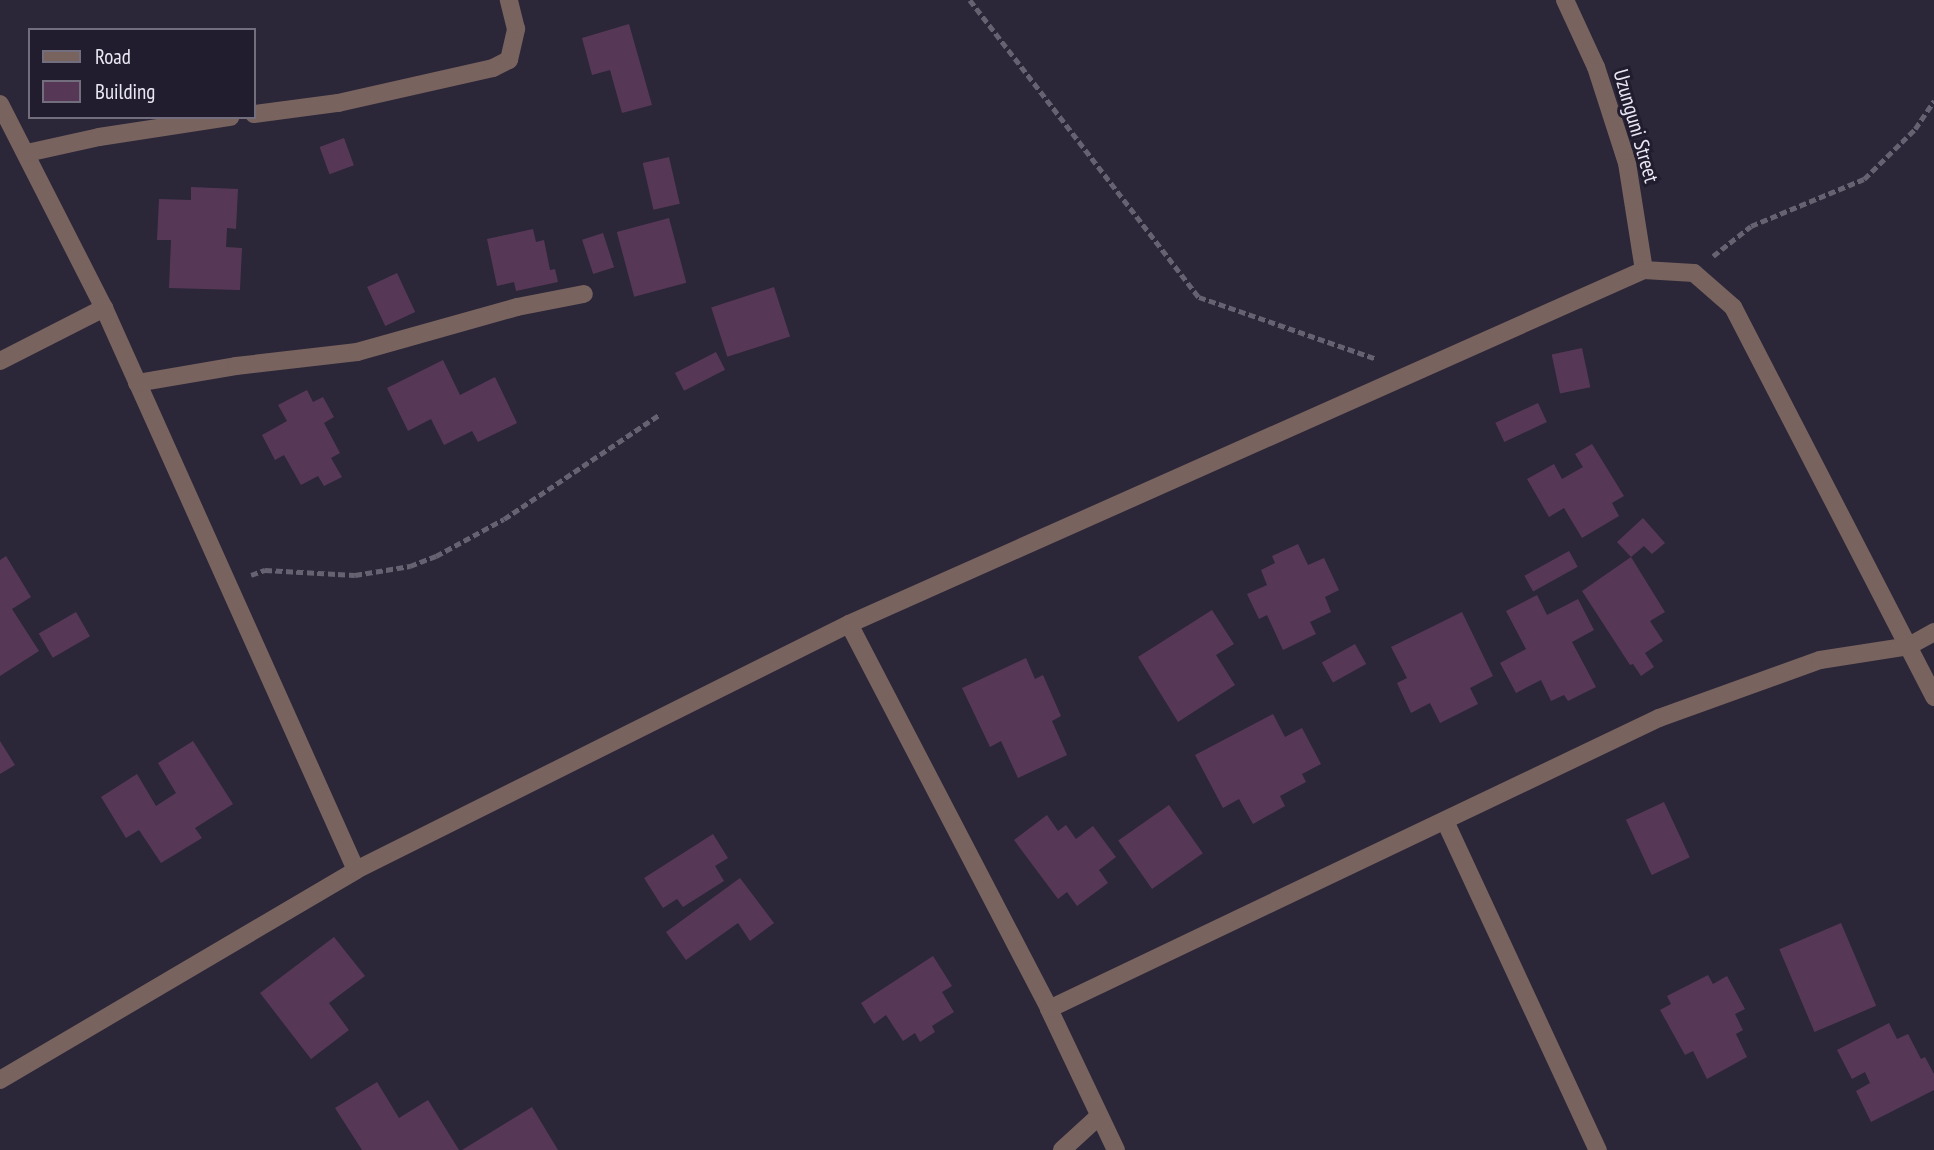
<!DOCTYPE html>
<style>
body{margin:0}
#map{position:relative;width:1934px;height:1150px;overflow:hidden;background:#2b2638;font-family:"PT Sans Narrow",sans-serif}
div>[style]{position:absolute}
.building>*{inset:0;background:#563856;transform-origin:0 0}
.path>*{height:4.5px;margin-top:-2.25px;transform-origin:0;background:repeating-linear-gradient(90deg,#666272 0 7px,transparent 0 10.5px)}
.minor>*{height:18px;margin:-9px;padding:0 9px;transform-origin:9px;border-radius:9px;background:#78635f}
span{translate:-50% -50%;white-space:nowrap;text-align:center;line-height:1.15;-webkit-text-stroke:6px #211c2e;paint-order:stroke}
.street-label{font-size:21px;color:#ebe8f5}
.legend{position:absolute;left:28px;top:28px;width:228px;height:91px;box-sizing:border-box;background:#211c2e;border:2px solid #726e7e;margin:0;padding:9px 12px;list-style:none;font-size:21px;color:#ebe8f5}
.legend li{display:flex;align-items:center;gap:14px;height:35px}
.legend b{width:35px;border:2px solid #726e7e}
</style>
<div id="map">
<div class="building">
<div style="clip-path:polygon(629px 24px,652px 105px,622px 113px,610px 70px,592px 75px,582px 38px)"></div>
<div style="left:344px;top:138px;width:29px;height:26px;rotate:70deg"></div>
<div style="left:669px;top:157px;width:48px;height:27px;rotate:77deg"></div>
<div style="clip-path:polygon(191px 187px,238px 189px,236px 229px,227px 228px,226px 247px,242px 248px,240px 290px,169px 288px,171px 240px,157px 240px,159px 199px,191px 200px)"></div>
<div style="left:669px;top:218px;width:67px;height:54px;rotate:75deg"></div>
<div style="clip-path:polygon(533px 229px,536px 242px,544px 240px,550px 270px,555px 269px,558px 282px,516px 291px,514px 282px,497px 286px,487px 239px)"></div>
<div style="left:603px;top:233px;width:36px;height:22px;rotate:72deg"></div>
<div style="left:397px;top:273px;width:43px;height:33px;rotate:65deg"></div>
<div style="left:774px;top:287px;width:52px;height:66px;rotate:72deg"></div>
<div style="left:1582px;top:348px;width:40px;height:31px;rotate:78deg"></div>
<div style="left:716px;top:352px;width:20px;height:46px;rotate:63deg"></div>
<div style="clip-path:polygon(443px 360px,460px 395px,495px 377px,517px 423px,478px 442px,472px 431px,444px 445px,431px 419px,408px 431px,387px 388px)"></div>
<div style="clip-path:polygon(307px 390px,313px 402px,323px 397px,334px 417px,324px 423px,340px 453px,331px 458px,342px 477px,324px 486px,318px 476px,301px 485px,284px 455px,275px 460px,262px 435px,287px 421px,278px 405px)"></div>
<div style="left:1538px;top:403px;width:21px;height:47px;rotate:65deg"></div>
<div style="clip-path:polygon(1592px 444px,1624px 496px,1612px 503px,1619px 516px,1582px 538px,1564px 508px,1549px 517px,1527px 479px,1554px 464px,1562px 479px,1583px 467px,1575px 454px)"></div>
<div style="clip-path:polygon(1643px 518px,1665px 543px,1652px 554px,1644px 546px,1631px 557px,1617px 542px)"></div>
<div style="clip-path:polygon(1298px 544px,1308px 565px,1324px 558px,1339px 590px,1325px 597px,1331px 612px,1310px 622px,1316px 634px,1283px 650px,1267px 615px,1259px 619px,1247px 594px,1267px 585px,1261px 570px,1275px 563px,1272px 556px)"></div>
<div style="left:1569px;top:551px;width:18px;height:51px;rotate:61deg"></div>
<div style="clip-path:polygon(6px 556px,31px 597px,12px 609px,39px 651px,0 676px,0 560px)"></div>
<div style="clip-path:polygon(1631px 557px,1665px 612px,1650px 621px,1663px 641px,1645px 653px,1654px 667px,1641px 676px,1633px 664px,1630px 665px,1582px 591px)"></div>
<div style="clip-path:polygon(1537px 595px,1547px 615px,1578px 599px,1594px 630px,1572px 642px,1596px 687px,1568px 701px,1564px 695px,1551px 701px,1541px 680px,1516px 693px,1500px 663px,1526px 649px,1506px 611px)"></div>
<div style="clip-path:polygon(1212px 610px,1234px 644px,1216px 655px,1235px 685px,1178px 722px,1138px 657px)"></div>
<div style="left:76px;top:612px;width:28px;height:43px;rotate:60deg"></div>
<div style="clip-path:polygon(1462px 612px,1493px 676px,1470px 688px,1478px 704px,1440px 723px,1430px 703px,1411px 713px,1397px 683px,1407px 678px,1391px 647px)"></div>
<div style="left:1355px;top:644px;width:23px;height:38px;rotate:61deg"></div>
<div style="clip-path:polygon(1026px 658px,1035px 679px,1043px 675px,1061px 716px,1052px 721px,1067px 755px,1018px 778px,1001px 741px,990px 747px,962px 688px)"></div>
<div style="clip-path:polygon(1273px 714px,1285px 737px,1302px 728px,1321px 764px,1302px 774px,1306px 782px,1280px 796px,1285px 806px,1253px 824px,1239px 799px,1223px 808px,1195px 755px)"></div>
<div style="clip-path:polygon(0 741px,15px 765px,0 774px)"></div>
<div style="clip-path:polygon(193px 741px,233px 804px,195px 828px,202px 838px,161px 863px,139px 830px,126px 838px,101px 797px,137px 774px,156px 806px,176px 793px,158px 763px)"></div>
<div style="left:1664px;top:802px;width:61px;height:42px;rotate:65deg"></div>
<div style="left:1169px;top:805px;width:59px;height:62px;rotate:55deg"></div>
<div style="clip-path:polygon(1047px 815px,1058px 831px,1066px 825px,1076px 839px,1093px 826px,1116px 857px,1099px 870px,1108px 883px,1077px 906px,1067px 892px,1058px 899px,1014px 840px)"></div>
<div style="clip-path:polygon(713px 834px,728px 858px,715px 866px,724px 881px,683px 907px,677px 899px,663px 908px,644px 878px)"></div>
<div style="clip-path:polygon(740px 878px,774px 923px,750px 941px,738px 923px,686px 960px,666px 932px)"></div>
<div style="left:1841px;top:923px;width:90px;height:67px;rotate:67deg"></div>
<div style="clip-path:polygon(334px 937px,365px 976px,329px 1003px,349px 1030px,311px 1059px,260px 993px)"></div>
<div style="clip-path:polygon(933px 956px,952px 986px,942px 992px,954px 1012px,932px 1026px,935px 1032px,920px 1042px,915px 1033px,903px 1041px,886px 1015px,874px 1024px,861px 1003px)"></div>
<div style="clip-path:polygon(1708px 975px,1713px 984px,1727px 976px,1745px 1009px,1735px 1014px,1743px 1030px,1736px 1034px,1747px 1057px,1707px 1079px,1693px 1051px,1685px 1055px,1660px 1010px,1671px 1004px,1667px 996px)"></div>
<div style="clip-path:polygon(1889px 1023px,1897px 1039px,1908px 1034px,1921px 1059px,1925px 1057px,1934px 1074px,1934px 1090px,1871px 1122px,1856px 1091px,1870px 1083px,1865px 1072px,1852px 1079px,1837px 1050px)"></div>
<div style="clip-path:polygon(377px 1082px,399px 1118px,428px 1100px,459px 1150px,362px 1150px,335px 1108px)"></div>
<div style="clip-path:polygon(532px 1107px,558px 1150px,462px 1150px)"></div>
</div>
<div class="path">
<div style="left:970px;top:0;width:375px;rotate:52.4deg"></div>
<div style="left:1199px;top:297px;width:188px;rotate:19.2deg"></div>
<div style="left:1713px;top:256px;width:48px;rotate:-38.3deg"></div>
<div style="left:1751px;top:226px;width:122px;rotate:-22.6deg"></div>
<div style="left:1864px;top:179px;width:71px;rotate:-44.4deg"></div>
<div style="left:1915px;top:129px;width:34px;rotate:-56deg"></div>
<div style="left:251px;top:575px;width:15px;rotate:-20deg"></div>
<div style="left:265px;top:570px;width:90px;rotate:3.2deg"></div>
<div style="left:355px;top:575px;width:56px;rotate:-9.3deg"></div>
<div style="left:410px;top:566px;width:28px;rotate:-21deg"></div>
<div style="left:436px;top:556px;width:77px;rotate:-28.6deg"></div>
<div style="left:504px;top:519px;width:188px;rotate:-33.9deg"></div>
</div>
<div class="minor">
<div style="left:1565px;top:0;width:74px;rotate:65.2deg"></div>
<div style="left:1596px;top:67px;width:101px;rotate:72.1deg"></div>
<div style="left:1627px;top:163px;width:108px;rotate:81deg"></div>
<div style="left:0;top:104px;width:229px;rotate:63deg"></div>
<div style="left:104px;top:308px;width:616px;rotate:65.85deg"></div>
<div style="left:254px;top:114px;width:85px;rotate:-7.5deg"></div>
<div style="left:338px;top:103px;width:159px;rotate:-12.7deg"></div>
<div style="left:493px;top:68px;width:18px;rotate:-27deg"></div>
<div style="left:509px;top:60px;width:32px;rotate:-77deg"></div>
<div style="left:516px;top:29px;width:30px;rotate:-104deg"></div>
<div style="left:27px;top:153px;width:74px;rotate:-12.5deg"></div>
<div style="left:99px;top:137px;width:133px;rotate:-8.7deg"></div>
<div style="left:0;top:361px;width:117px;rotate:-27deg"></div>
<div style="left:137px;top:383px;width:100px;rotate:-9.7deg"></div>
<div style="left:236px;top:366px;width:122px;rotate:-6.6deg"></div>
<div style="left:357px;top:352px;width:166px;rotate:-15.7deg"></div>
<div style="left:517px;top:307px;width:68px;rotate:-11deg"></div>
<div style="left:849px;top:624px;width:434px;rotate:62.5deg"></div>
<div style="left:1049px;top:1009px;width:156px;rotate:64.6deg"></div>
<div style="left:1445px;top:821px;width:363px;rotate:65.1deg"></div>
<div style="left:1049px;top:1009px;width:676px;rotate:-25.5deg"></div>
<div style="left:1659px;top:718px;width:171px;rotate:-19.8deg"></div>
<div style="left:1820px;top:660px;width:90px;rotate:-8.9deg"></div>
<div style="left:1909px;top:646px;width:29px;rotate:-29deg"></div>
<div style="left:0;top:1080px;width:413px;rotate:-30.5deg"></div>
<div style="left:356px;top:870px;width:551px;rotate:-26.52deg"></div>
<div style="left:849px;top:624px;width:870px;rotate:-24deg"></div>
<div style="left:1644px;top:270px;width:50px;rotate:3.4deg"></div>
<div style="left:1694px;top:273px;width:52px;rotate:41.1deg"></div>
<div style="left:1733px;top:307px;width:439px;rotate:62.7deg"></div>
<div style="left:1062px;top:1150px;width:49px;rotate:-42.5deg"></div>
</div>
<div class="street-label">
<span style="left:1636px;top:126px;rotate:74deg">Uzunguni Street</span>
</div>
<ul class="legend">
<li><b style="height:9px;background:#78635f"></b>Road</li>
<li><b style="height:19px;background:#563856"></b>Building</li>
</ul>
</div>
